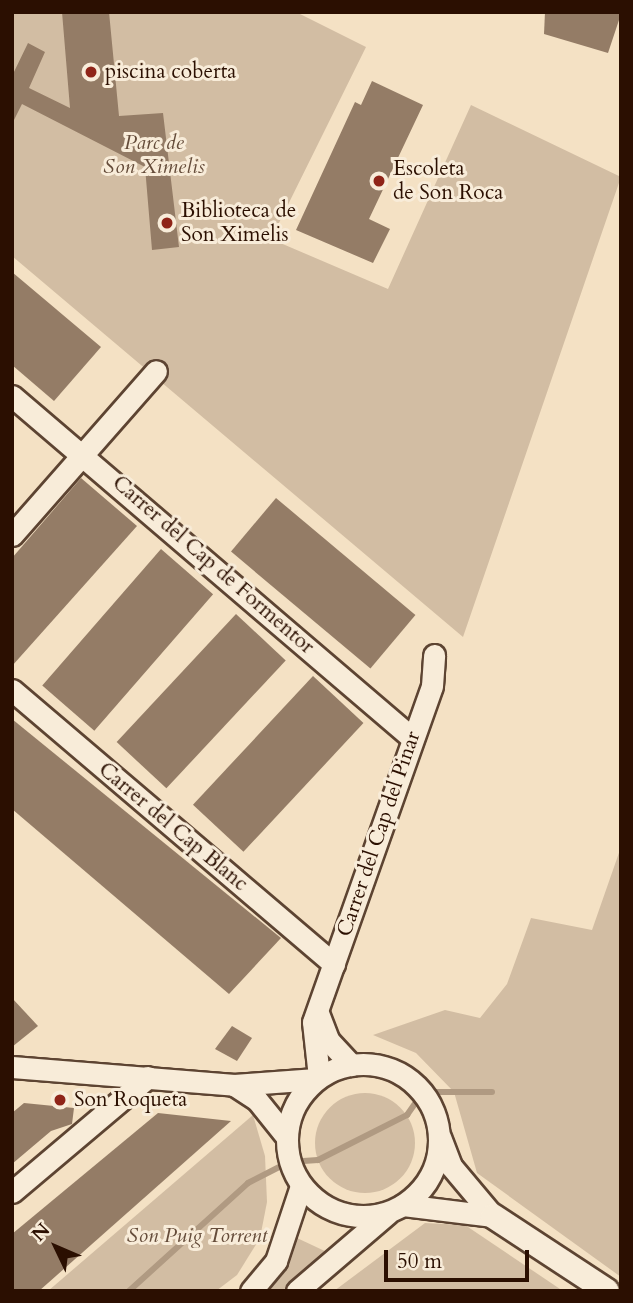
<!DOCTYPE html>
<style>
body{margin:0}
#map{position:relative;width:633px;height:1303px;overflow:hidden;background:#f4e1c4;font-family:Cardo,serif}
div>[style]{position:absolute}
.green>*{inset:0;background:#d2bda3}
.round{border-radius:50%}
.stream>*{height:6px;margin:-3px;padding:0 3px;transform-origin:3px;border-radius:3px;background:#b09a82}
.building>*{inset:0;background:#947c66;transform-origin:0 0}
.roads{filter:drop-shadow(2px 0 #5d4432) drop-shadow(-2px 0 #5d4432) drop-shadow(0 2px #5d4432) drop-shadow(0 -2px #5d4432)}
.minor>*{height:21px;margin:-10.5px;padding:0 10.5px;transform-origin:10.5px;border-radius:10.5px;background:#f8ecd9}
.minor>.ring{margin:-10.5px;padding:0;box-sizing:content-box;background:none;border:21px solid #f8ecd9;border-radius:50%}
.tertiary>*{height:24px;margin:-12px;padding:0 12px;transform-origin:12px;border-radius:12px;background:#f8ecd9}
.dots>*{width:19px;height:19px;translate:-50% -50%;box-sizing:border-box;border:4px solid #f8ecd9;border-radius:50%}
span{translate:-50% -50%;white-space:nowrap;text-align:center;line-height:1.15;-webkit-text-stroke:6px #f8ecd9;paint-order:stroke}
.poi-label{font-size:21px;color:#2b0f01}
.left{translate:0 -50%;text-align:left}
.park-label{font-size:21px;color:#654c3a;font-style:italic}
.street-label{font-size:21px;color:#2b0f01}
.frame{position:absolute;inset:0;border:14px solid #2b0f01;pointer-events:none}
.north{position:absolute;left:21px;top:1212px;width:70px;height:70px;-webkit-text-stroke:5px #f8ecd9;paint-order:stroke;rotate:314deg;font-size:19px;font-weight:700;line-height:28px;text-align:center;color:#2b0f01}
.north::after{content:'';display:block;margin:auto;width:24px;height:32px;background:#2b0f01;clip-path:polygon(50% 0,100% 100%,50% 72%,0 100%)}
.scale{position:absolute;left:384px;top:1250px;width:145px;height:32px;box-sizing:border-box;border:4px solid #2b0f01;border-top:0;padding-left:9px;font-size:21px;line-height:24px;white-space:nowrap;color:#2b0f01;-webkit-text-stroke:5px #f8ecd9;paint-order:stroke}
</style>
<div id="map">
<div class="green">
<div style="clip-path:polygon(12px 12px,296px 12px,366px 47px,271px 239px,388px 289px,471px 105px,621px 177px,463px 637px,12px 256px)"></div>
<div style="clip-path:polygon(621px 847px,621px 1277px,477px 1173px,454px 1092px,416px 1053px,373px 1035px,445px 1010px,480px 1018px,507px 984px,531px 918px,592px 930px)"></div>
<div class="round" style="left:315px;top:1093px;width:100px;height:100px"></div>
<div style="clip-path:polygon(253px 1115px,265px 1156px,267px 1202px,260px 1238px,237px 1275px,216px 1291px,48px 1291px)"></div>
<div style="clip-path:polygon(425px 1223px,465px 1225px,563px 1291px,334px 1291px)"></div>
<div style="clip-path:polygon(297px 1238px,329px 1253px,282px 1291px,264px 1291px)"></div>
</div>
<div class="stream">
<div style="left:129px;top:1291px;width:161px;rotate:-42.2deg"></div>
<div style="left:248px;top:1183px;width:46px;rotate:-27.1deg"></div>
<div style="left:289px;top:1162px;width:29px;rotate:-4deg"></div>
<div style="left:318px;top:1160px;width:100px;rotate:-26.8deg"></div>
<div style="left:407px;top:1115px;width:28px;rotate:-55deg"></div>
<div style="left:423px;top:1092px;width:69px"></div>
</div>
<div class="building">
<div style="clip-path:polygon(62px 12px,109px 12px,119px 116px,163px 113px,179px 247px,152px 250px,145px 167px,22px 104px,12px 124px,12px 76px,28px 43px,45px 52px,29px 88px,70px 108px)"></div>
<div style="clip-path:polygon(545px 12px,621px 12px,621px 14px,608px 53px,544px 34px)"></div>
<div style="clip-path:polygon(372px 81px,423px 105px,369px 219px,390px 229px,373px 263px,296px 230px,355px 102px,361px 105px)"></div>
<div style="clip-path:polygon(12px 272px,101px 347px,54px 401px,12px 365px)"></div>
<div style="clip-path:polygon(81px 478px,137px 526px,12px 666px,12px 558px)"></div>
<div style="left:276px;top:498px;width:182px;height:70px;rotate:40deg"></div>
<div style="left:161px;top:549px;width:69px;height:181px;rotate:41deg"></div>
<div style="left:236px;top:614px;width:68px;height:175px;rotate:43deg"></div>
<div style="left:313px;top:676px;width:69px;height:176px;rotate:43deg"></div>
<div style="clip-path:polygon(12px 719px,281px 938px,229px 994px,12px 809px)"></div>
<div style="clip-path:polygon(12px 998px,38px 1026px,12px 1047px)"></div>
<div style="clip-path:polygon(232px 1026px,252px 1038px,237px 1061px,215px 1049px)"></div>
<div style="clip-path:polygon(24px 1103px,74px 1108px,72px 1124px,51px 1131px,12px 1164px,12px 1113px)"></div>
<div style="clip-path:polygon(158px 1113px,231px 1121px,39px 1291px,12px 1291px,12px 1234px)"></div>
</div>
<div class="roads">
<div class="minor">
<div style="left:12px;top:396px;width:526px;rotate:40.53deg"></div>
<div style="left:12px;top:535px;width:218px;rotate:-48.7deg"></div>
<div style="left:12px;top:690px;width:423px;rotate:40.4deg"></div>
<div style="left:318px;top:1013px;width:30px;rotate:69deg"></div>
<div style="left:329px;top:1041px;width:33px;rotate:47deg"></div>
<div class="ring" style="left:287px;top:1064px;width:131px;height:131px"></div>
<div style="left:12px;top:1067px;width:223px;rotate:4.6deg"></div>
<div style="left:234px;top:1085px;width:82px;rotate:-4.2deg"></div>
<div style="left:319px;top:1077px;width:55px;rotate:-96.2deg"></div>
<div style="left:313px;top:1022px;width:356px;rotate:-70.5deg"></div>
<div style="left:432px;top:686px;width:31px;rotate:-86deg"></div>
<div style="left:234px;top:1085px;width:27px;rotate:33deg"></div>
<div style="left:257px;top:1100px;width:46px;rotate:51.1deg"></div>
<div style="left:440px;top:1137px;width:31px;rotate:69deg"></div>
<div style="left:451px;top:1166px;width:65px;rotate:50deg"></div>
<div style="left:12px;top:1192px;width:178px;rotate:-40.2deg"></div>
<div style="left:403px;top:1205px;width:91px;rotate:7deg"></div>
<div style="left:251px;top:1291px;width:39px;rotate:-50deg"></div>
<div style="left:276px;top:1261px;width:79px;rotate:-71.6deg"></div>
<div style="left:297px;top:1291px;width:120px;rotate:-40.6deg"></div>
</div>
<div class="tertiary">
<div style="left:493px;top:1216px;width:136px;rotate:33.3deg"></div>
</div>
</div>
<div class="dots">
<div style="left:91px;top:72px;background:#8f2418"></div>
<div style="left:379px;top:181px;background:#8f2418"></div>
<div style="left:167px;top:223px;background:#8f2418"></div>
<div style="left:60px;top:1100px;background:#8f2418"></div>
</div>
<div class="poi-label">
<span class="left" style="left:105px;top:72px">piscina coberta</span>
<span class="left" style="left:393px;top:181px">Escoleta<br>de Son Roca</span>
<span class="left" style="left:181px;top:223px">Biblioteca de<br>Son Ximelis</span>
<span class="left" style="left:74px;top:1100px">Son Roqueta</span>
</div>
<div class="park-label">
<span style="left:154px;top:155px">Parc de<br>Son Ximelis</span>
<span style="left:197px;top:1236px">Son Puig Torrent</span>
</div>
<div class="street-label">
<span style="left:213px;top:565px;rotate:41deg">Carrer del Cap de Formentor</span>
<span style="left:173px;top:827px;rotate:40deg">Carrer del Cap Blanc</span>
<span style="left:379px;top:834px;rotate:-71deg">Carrer del Cap del Pinar</span>
</div>
<div class="frame"></div>
<div class="north">N</div>
<div class="scale">50 m</div>
</div>
